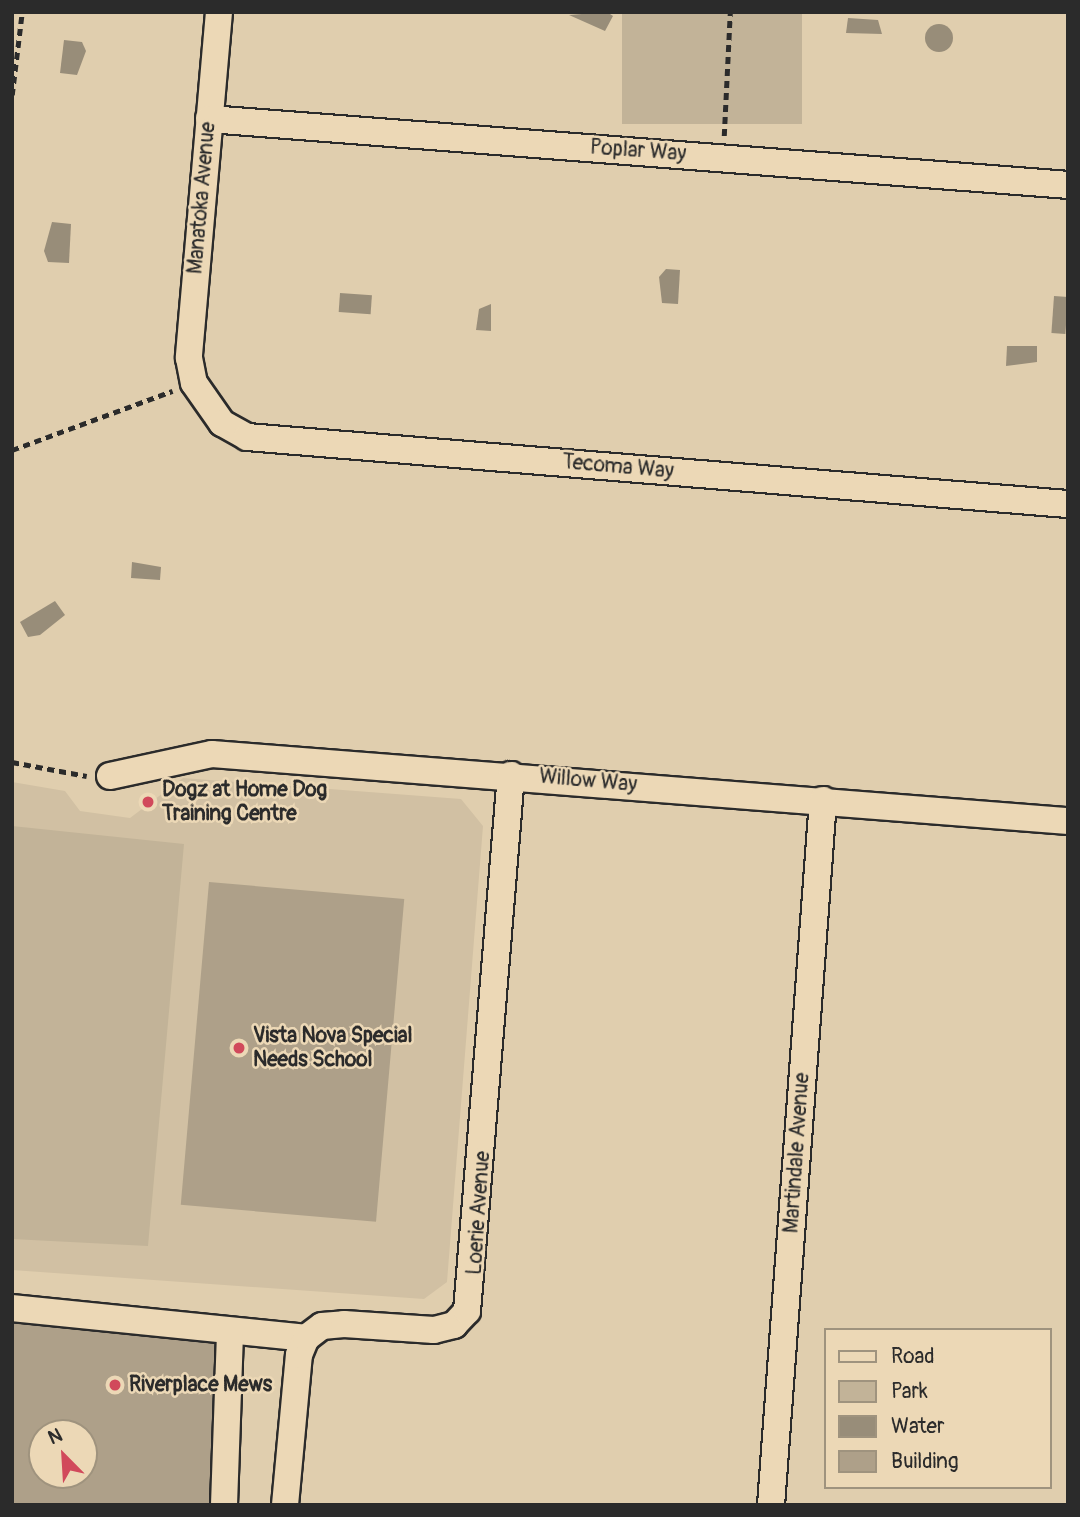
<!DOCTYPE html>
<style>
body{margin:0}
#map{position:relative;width:1080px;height:1517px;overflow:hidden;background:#e0ceae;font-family:Pangolin,sans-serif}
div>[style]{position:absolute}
.built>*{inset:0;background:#d1c0a3}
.green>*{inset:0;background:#c2b398;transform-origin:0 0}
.water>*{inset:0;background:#988d79;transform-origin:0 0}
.round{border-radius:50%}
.building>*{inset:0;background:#aea089;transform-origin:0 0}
.path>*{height:4.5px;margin-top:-2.25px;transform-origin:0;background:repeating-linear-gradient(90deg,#2b2b2b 0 7px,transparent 0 12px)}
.roads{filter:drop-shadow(2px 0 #2b2b2b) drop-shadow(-2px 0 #2b2b2b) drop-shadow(0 2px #2b2b2b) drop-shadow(0 -2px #2b2b2b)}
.minor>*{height:26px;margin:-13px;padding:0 13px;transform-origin:13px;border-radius:13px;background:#ecd8b6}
.dots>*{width:19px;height:19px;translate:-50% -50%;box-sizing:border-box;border:4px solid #ecd8b6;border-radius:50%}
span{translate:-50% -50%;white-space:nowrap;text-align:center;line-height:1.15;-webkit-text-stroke:5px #ecd8b6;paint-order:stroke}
.street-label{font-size:21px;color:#2b2b2b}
.poi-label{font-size:21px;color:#2b2b2b;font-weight:700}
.left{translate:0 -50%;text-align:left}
.frame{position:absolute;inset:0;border:14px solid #2b2b2b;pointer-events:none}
.legend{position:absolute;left:824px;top:1328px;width:228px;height:161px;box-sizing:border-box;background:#ecd8b6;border:2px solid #9f937e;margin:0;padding:9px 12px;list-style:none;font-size:21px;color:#2b2b2b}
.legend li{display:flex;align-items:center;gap:14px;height:35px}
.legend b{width:35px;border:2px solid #9f937e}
.north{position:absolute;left:28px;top:1419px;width:70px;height:70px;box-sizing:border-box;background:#ecd8b6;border:2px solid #9f937e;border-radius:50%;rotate:336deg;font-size:19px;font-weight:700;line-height:28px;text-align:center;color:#2b2b2b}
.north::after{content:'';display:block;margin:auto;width:24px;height:32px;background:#d1495b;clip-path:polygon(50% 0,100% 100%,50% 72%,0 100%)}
</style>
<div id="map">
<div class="built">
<div style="clip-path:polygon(183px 778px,461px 799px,483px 826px,447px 1282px,424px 1299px,12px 1270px,12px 782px,65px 791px,80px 811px,130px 818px)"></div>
</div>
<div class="green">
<div style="left:622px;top:12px;width:180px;height:112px"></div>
<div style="clip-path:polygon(12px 826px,184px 844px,148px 1246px,12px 1239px)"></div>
</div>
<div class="water">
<div style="clip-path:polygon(607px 12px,613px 16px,605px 31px,569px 15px)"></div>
<div style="clip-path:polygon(848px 18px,878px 20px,882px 34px,846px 33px)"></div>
<div class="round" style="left:925px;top:24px;width:28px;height:28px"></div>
<div style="clip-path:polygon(64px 40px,82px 42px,86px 51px,77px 75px,60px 73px)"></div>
<div style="clip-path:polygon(52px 222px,71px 224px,69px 263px,48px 262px,44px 251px)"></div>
<div style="clip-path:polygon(666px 269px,680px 270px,678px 304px,662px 303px,659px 277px)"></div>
<div style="left:340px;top:293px;width:32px;height:19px;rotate:4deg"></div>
<div style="left:1054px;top:296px;width:14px;height:37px;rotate:4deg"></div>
<div style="clip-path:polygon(491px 304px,491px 331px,476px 330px,479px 309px)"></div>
<div style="clip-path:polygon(1007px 346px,1037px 346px,1037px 362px,1006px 366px)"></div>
<div style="clip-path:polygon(132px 562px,161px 567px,160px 580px,131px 578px)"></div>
<div style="clip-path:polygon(55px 601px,65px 615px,40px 635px,28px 637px,20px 622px)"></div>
</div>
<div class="building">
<div style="left:209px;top:882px;width:196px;height:324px;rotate:5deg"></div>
<div style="clip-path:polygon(evenodd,12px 1316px,221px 1337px,213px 1505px,12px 1505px,12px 1316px,42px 1433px,84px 1433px,84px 1475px,42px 1475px,42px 1433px)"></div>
</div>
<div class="path">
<div style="left:12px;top:95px;width:84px;rotate:-83.1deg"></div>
<div style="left:724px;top:136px;width:124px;rotate:-87.2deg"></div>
<div style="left:12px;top:450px;width:171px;rotate:-20.2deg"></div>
<div style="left:12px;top:762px;width:76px;rotate:10.6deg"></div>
</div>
<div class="roads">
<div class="minor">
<div style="left:219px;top:12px;width:347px;rotate:95deg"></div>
<div style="left:189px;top:358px;width:25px;rotate:79deg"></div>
<div style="left:194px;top:383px;width:49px;rotate:55deg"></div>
<div style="left:222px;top:423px;width:29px;rotate:29deg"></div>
<div style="left:247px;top:437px;width:824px;rotate:4.67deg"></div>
<div style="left:209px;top:119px;width:862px;rotate:4.39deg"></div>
<div style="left:110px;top:776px;width:104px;rotate:-12.2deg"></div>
<div style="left:212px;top:754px;width:859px;rotate:4.48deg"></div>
<div style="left:12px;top:1308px;width:296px;rotate:5.8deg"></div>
<div style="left:224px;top:1505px;width:173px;rotate:-88deg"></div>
<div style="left:285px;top:1505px;width:151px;rotate:-84.7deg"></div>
<div style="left:299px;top:1355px;width:18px;rotate:-68deg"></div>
<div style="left:306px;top:1338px;width:20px;rotate:-37deg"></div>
<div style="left:322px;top:1326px;width:22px;rotate:-5deg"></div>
<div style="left:344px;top:1324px;width:90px;rotate:3.8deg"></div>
<div style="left:434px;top:1330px;width:21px;rotate:-14deg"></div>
<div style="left:454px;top:1325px;width:19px;rotate:-47deg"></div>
<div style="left:467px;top:1311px;width:538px;rotate:-85.31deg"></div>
<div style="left:771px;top:1505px;width:707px;rotate:-85.78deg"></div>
</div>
</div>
<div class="dots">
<div style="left:148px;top:802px;background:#d1495b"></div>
<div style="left:239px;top:1048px;background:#d1495b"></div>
<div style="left:115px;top:1385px;background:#d1495b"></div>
</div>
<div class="street-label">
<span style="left:638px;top:151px;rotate:4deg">Poplar Way</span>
<span style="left:202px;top:198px;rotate:-85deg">Manatoka Avenue</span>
<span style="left:618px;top:467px;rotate:5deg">Tecoma Way</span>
<span style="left:588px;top:781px;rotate:5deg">Willow Way</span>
<span style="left:797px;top:1153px;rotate:-86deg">Martindale Avenue</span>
<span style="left:479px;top:1213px;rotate:-86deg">Loerie Avenue</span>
</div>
<div class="poi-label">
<span class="left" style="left:162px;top:802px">Dogz at Home Dog<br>Training Centre</span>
<span class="left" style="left:253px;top:1048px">Vista Nova Special<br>Needs School</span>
<span class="left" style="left:129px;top:1385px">Riverplace Mews</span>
</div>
<div class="frame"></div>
<ul class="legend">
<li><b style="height:9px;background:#ecd8b6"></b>Road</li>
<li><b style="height:19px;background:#c2b398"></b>Park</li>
<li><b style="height:19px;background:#988d79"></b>Water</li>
<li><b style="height:19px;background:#aea089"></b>Building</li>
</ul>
<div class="north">N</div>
</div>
